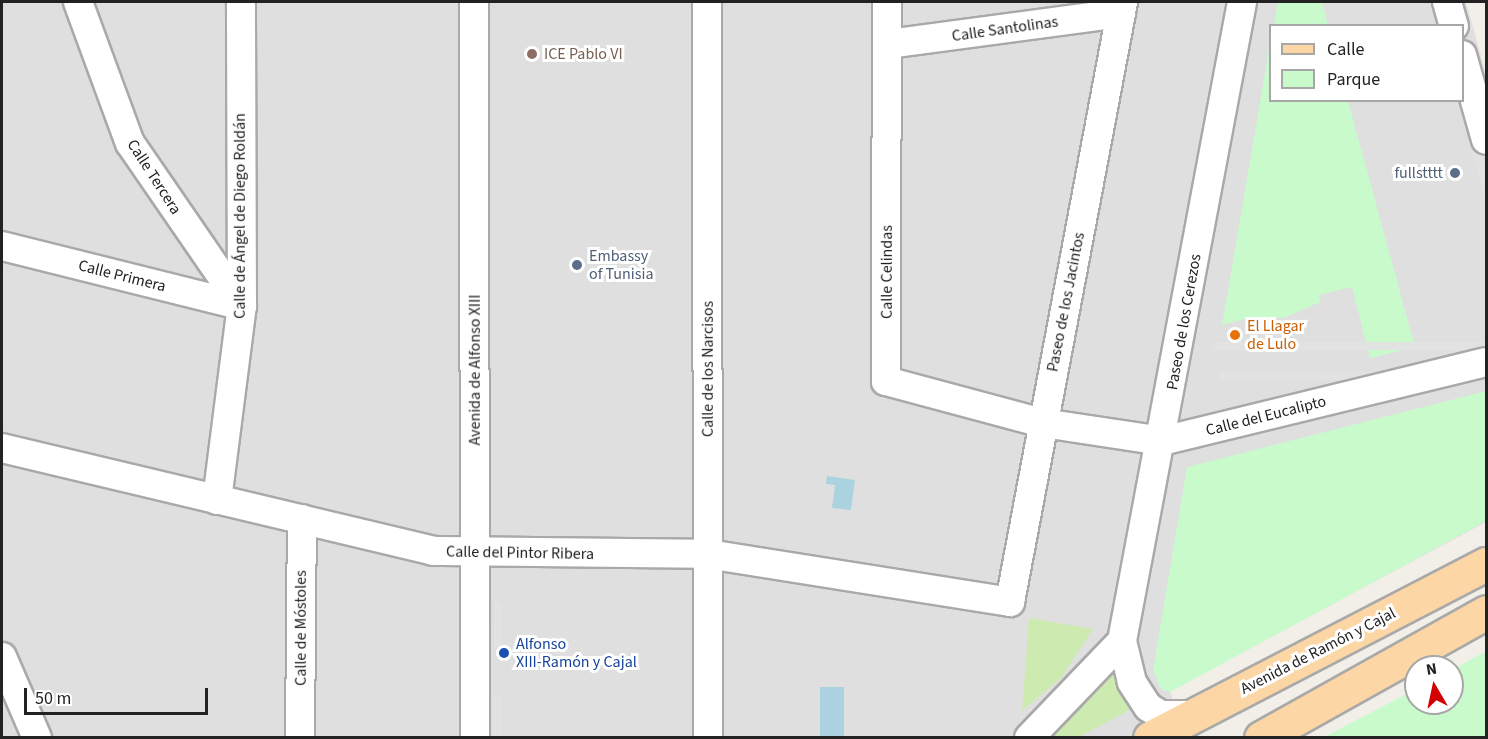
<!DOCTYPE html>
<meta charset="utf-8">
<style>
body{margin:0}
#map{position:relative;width:1488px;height:739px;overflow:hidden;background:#f2efe9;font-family:"Source Sans 3",sans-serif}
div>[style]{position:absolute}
.residential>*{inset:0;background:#e0dfdf}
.grass>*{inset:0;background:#cdebb0}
.park>*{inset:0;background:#c8facc}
.parking>*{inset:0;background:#e2e2e2;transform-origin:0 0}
.water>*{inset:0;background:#aad3df;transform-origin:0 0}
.roads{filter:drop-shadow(2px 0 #a9a9a9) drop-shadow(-2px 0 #a9a9a9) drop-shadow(0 2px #a9a9a9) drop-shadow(0 -2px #a9a9a9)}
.minor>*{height:28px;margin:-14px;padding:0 14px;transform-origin:14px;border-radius:14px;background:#fff}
.major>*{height:33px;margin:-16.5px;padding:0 16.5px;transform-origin:16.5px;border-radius:16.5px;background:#fcd6a4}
.dots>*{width:16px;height:16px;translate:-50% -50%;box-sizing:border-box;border:3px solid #fff;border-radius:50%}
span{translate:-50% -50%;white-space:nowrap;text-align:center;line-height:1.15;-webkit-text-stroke:6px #fff;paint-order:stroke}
.street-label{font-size:16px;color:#222}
.education-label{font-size:16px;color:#785e54}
.left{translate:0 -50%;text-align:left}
.service-label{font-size:16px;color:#4e5e75}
.right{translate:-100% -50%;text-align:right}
.food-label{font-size:16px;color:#c56008}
.transit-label{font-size:16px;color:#164399}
.frame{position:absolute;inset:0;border:3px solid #222;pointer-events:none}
.legend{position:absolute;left:1269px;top:24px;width:195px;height:78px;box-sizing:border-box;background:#fff;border:2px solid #a7a7a7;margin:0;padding:8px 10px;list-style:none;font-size:18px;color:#222}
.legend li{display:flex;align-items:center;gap:12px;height:30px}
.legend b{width:30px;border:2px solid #a7a7a7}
.north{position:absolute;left:1404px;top:655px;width:60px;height:60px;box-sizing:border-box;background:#fff;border:2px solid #a7a7a7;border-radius:50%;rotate:351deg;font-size:16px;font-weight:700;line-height:24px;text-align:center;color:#222}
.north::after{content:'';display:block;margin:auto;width:21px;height:27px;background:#d40000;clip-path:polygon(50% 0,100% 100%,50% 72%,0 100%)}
.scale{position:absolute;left:24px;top:688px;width:184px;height:27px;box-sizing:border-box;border:3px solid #222;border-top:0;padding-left:8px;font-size:18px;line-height:21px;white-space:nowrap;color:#222;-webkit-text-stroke:4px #fff;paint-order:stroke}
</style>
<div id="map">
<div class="residential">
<div style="clip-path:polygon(evenodd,2px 2px,1466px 2px,1486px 74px,1486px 522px,1170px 691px,1187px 737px,2px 737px,2px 2px,1270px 26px,1462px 26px,1462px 100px,1270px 100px,1270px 26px)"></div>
</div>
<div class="grass">
<div style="clip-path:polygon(1029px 618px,1093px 629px,1061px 678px,1022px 711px)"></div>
<div style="clip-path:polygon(1117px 650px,1135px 707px,1079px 737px,1045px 738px)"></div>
</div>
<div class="park">
<div style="clip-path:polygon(1278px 2px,1322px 2px,1328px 25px,1274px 25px)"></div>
<div style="clip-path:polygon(1270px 44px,1270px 100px,1348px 101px,1415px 347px,1370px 358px,1352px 287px,1319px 295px,1320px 302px,1284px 318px,1252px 317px,1222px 325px)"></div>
<div style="clip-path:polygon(1486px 391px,1486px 521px,1196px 678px,1170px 692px,1161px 689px,1153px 670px,1187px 467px)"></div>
<div style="clip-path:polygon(1486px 651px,1486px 737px,1324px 737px,1416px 689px,1416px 703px,1452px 703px,1452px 670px)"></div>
</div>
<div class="parking">
<div style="clip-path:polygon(1463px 85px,1486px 171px,1486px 206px,1459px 101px)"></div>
<div style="left:1486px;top:342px;width:8px;height:274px;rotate:90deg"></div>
<div style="left:1486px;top:372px;width:8px;height:267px;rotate:90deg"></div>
<div style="clip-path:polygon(495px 599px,501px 604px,501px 649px,494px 648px)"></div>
<div style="left:493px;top:696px;width:8px;height:41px"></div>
</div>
<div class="water">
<div style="clip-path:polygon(827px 476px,855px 480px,851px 510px,832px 508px,835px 485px,826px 484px)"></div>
<div style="left:820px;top:687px;width:24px;height:49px"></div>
</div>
<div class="roads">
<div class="minor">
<div style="left:78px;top:2px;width:150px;rotate:69.8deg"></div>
<div style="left:130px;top:143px;width:198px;rotate:55.5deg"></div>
<div style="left:474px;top:2px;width:736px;rotate:89.92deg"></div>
<div style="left:707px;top:2px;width:736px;rotate:89.92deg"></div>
<div style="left:887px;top:2px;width:379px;rotate:90.2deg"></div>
<div style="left:886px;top:381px;width:163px;rotate:15deg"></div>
<div style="left:1043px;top:423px;width:120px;rotate:8.6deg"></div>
<div style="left:1162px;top:441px;width:333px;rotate:-13.7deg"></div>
<div style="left:1447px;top:2px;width:25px;rotate:74deg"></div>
<div style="left:888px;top:44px;width:235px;rotate:-7.6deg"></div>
<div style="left:1462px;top:55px;width:88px;rotate:74.2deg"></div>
<div style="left:2px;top:246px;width:247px;rotate:14deg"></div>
<div style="left:2px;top:448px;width:443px;rotate:13.4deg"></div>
<div style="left:433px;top:551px;width:275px;rotate:0.6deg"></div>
<div style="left:708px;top:554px;width:306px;rotate:9deg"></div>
<div style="left:1010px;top:602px;width:611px;rotate:-79.33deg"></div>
<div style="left:217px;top:500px;width:196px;rotate:-82.7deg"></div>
<div style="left:242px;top:306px;width:304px;rotate:-90.2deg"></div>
<div style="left:2px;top:657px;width:88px;rotate:66.6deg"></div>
<div style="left:1194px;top:715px;width:33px;rotate:180deg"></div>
<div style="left:1161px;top:715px;width:15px;rotate:-148deg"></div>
<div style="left:1148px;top:707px;width:30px;rotate:-123deg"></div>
<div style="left:1132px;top:682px;width:42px;rotate:-103.7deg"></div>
<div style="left:1122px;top:641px;width:650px;rotate:-79.36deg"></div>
<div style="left:300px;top:738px;width:219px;rotate:-89.5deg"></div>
<div style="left:1029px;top:738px;width:134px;rotate:-46.2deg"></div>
</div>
<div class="major">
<div style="left:1150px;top:738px;width:378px;rotate:-27.4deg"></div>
<div style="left:1261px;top:738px;width:258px;rotate:-29.2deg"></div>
</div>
</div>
<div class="dots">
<div style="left:532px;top:54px;background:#8d6e63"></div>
<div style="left:1455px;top:173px;background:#5c6f8a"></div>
<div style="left:577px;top:265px;background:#5c6f8a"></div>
<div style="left:1235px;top:335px;background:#e8710a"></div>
<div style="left:504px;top:653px;background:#1a4fb4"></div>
</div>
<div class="street-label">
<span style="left:1005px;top:29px;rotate:-8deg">Calle Santolinas</span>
<span style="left:154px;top:177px;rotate:57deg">Calle Tercera</span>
<span style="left:240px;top:216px;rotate:-90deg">Calle de Ángel de Diego Roldán</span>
<span style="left:887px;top:272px;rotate:-90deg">Calle Celindas</span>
<span style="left:122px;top:276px;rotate:14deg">Calle Primera</span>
<span style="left:1066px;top:302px;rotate:-79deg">Paseo de los Jacintos</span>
<span style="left:1184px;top:322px;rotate:-80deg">Paseo de los Cerezos</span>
<span style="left:708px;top:369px;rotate:-90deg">Calle de los Narcisos</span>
<span style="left:475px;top:370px;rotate:-90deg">Avenida de Alfonso XIII</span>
<span style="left:1266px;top:416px;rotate:-14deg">Calle del Eucalipto</span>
<span style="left:520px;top:553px;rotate:1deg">Calle del Pintor Ribera</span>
<span style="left:301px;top:628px;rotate:-90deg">Calle de Móstoles</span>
<span style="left:1318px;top:651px;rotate:-27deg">Avenida de Ramón y Cajal</span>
</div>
<div class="education-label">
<span class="left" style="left:544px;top:54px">ICE Pablo VI</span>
</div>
<div class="service-label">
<span class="right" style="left:1443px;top:173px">fullstttt</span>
<span class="left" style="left:589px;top:265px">Embassy<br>of Tunisia</span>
</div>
<div class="food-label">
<span class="left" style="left:1247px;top:335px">El Llagar<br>de Lulo</span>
</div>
<div class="transit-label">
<span class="left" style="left:516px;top:653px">Alfonso<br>XIII-Ramón y Cajal</span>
</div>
<div class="frame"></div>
<ul class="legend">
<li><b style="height:8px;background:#fcd6a4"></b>Calle</li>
<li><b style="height:16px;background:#c8facc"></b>Parque</li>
</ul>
<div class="north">N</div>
<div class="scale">50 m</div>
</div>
